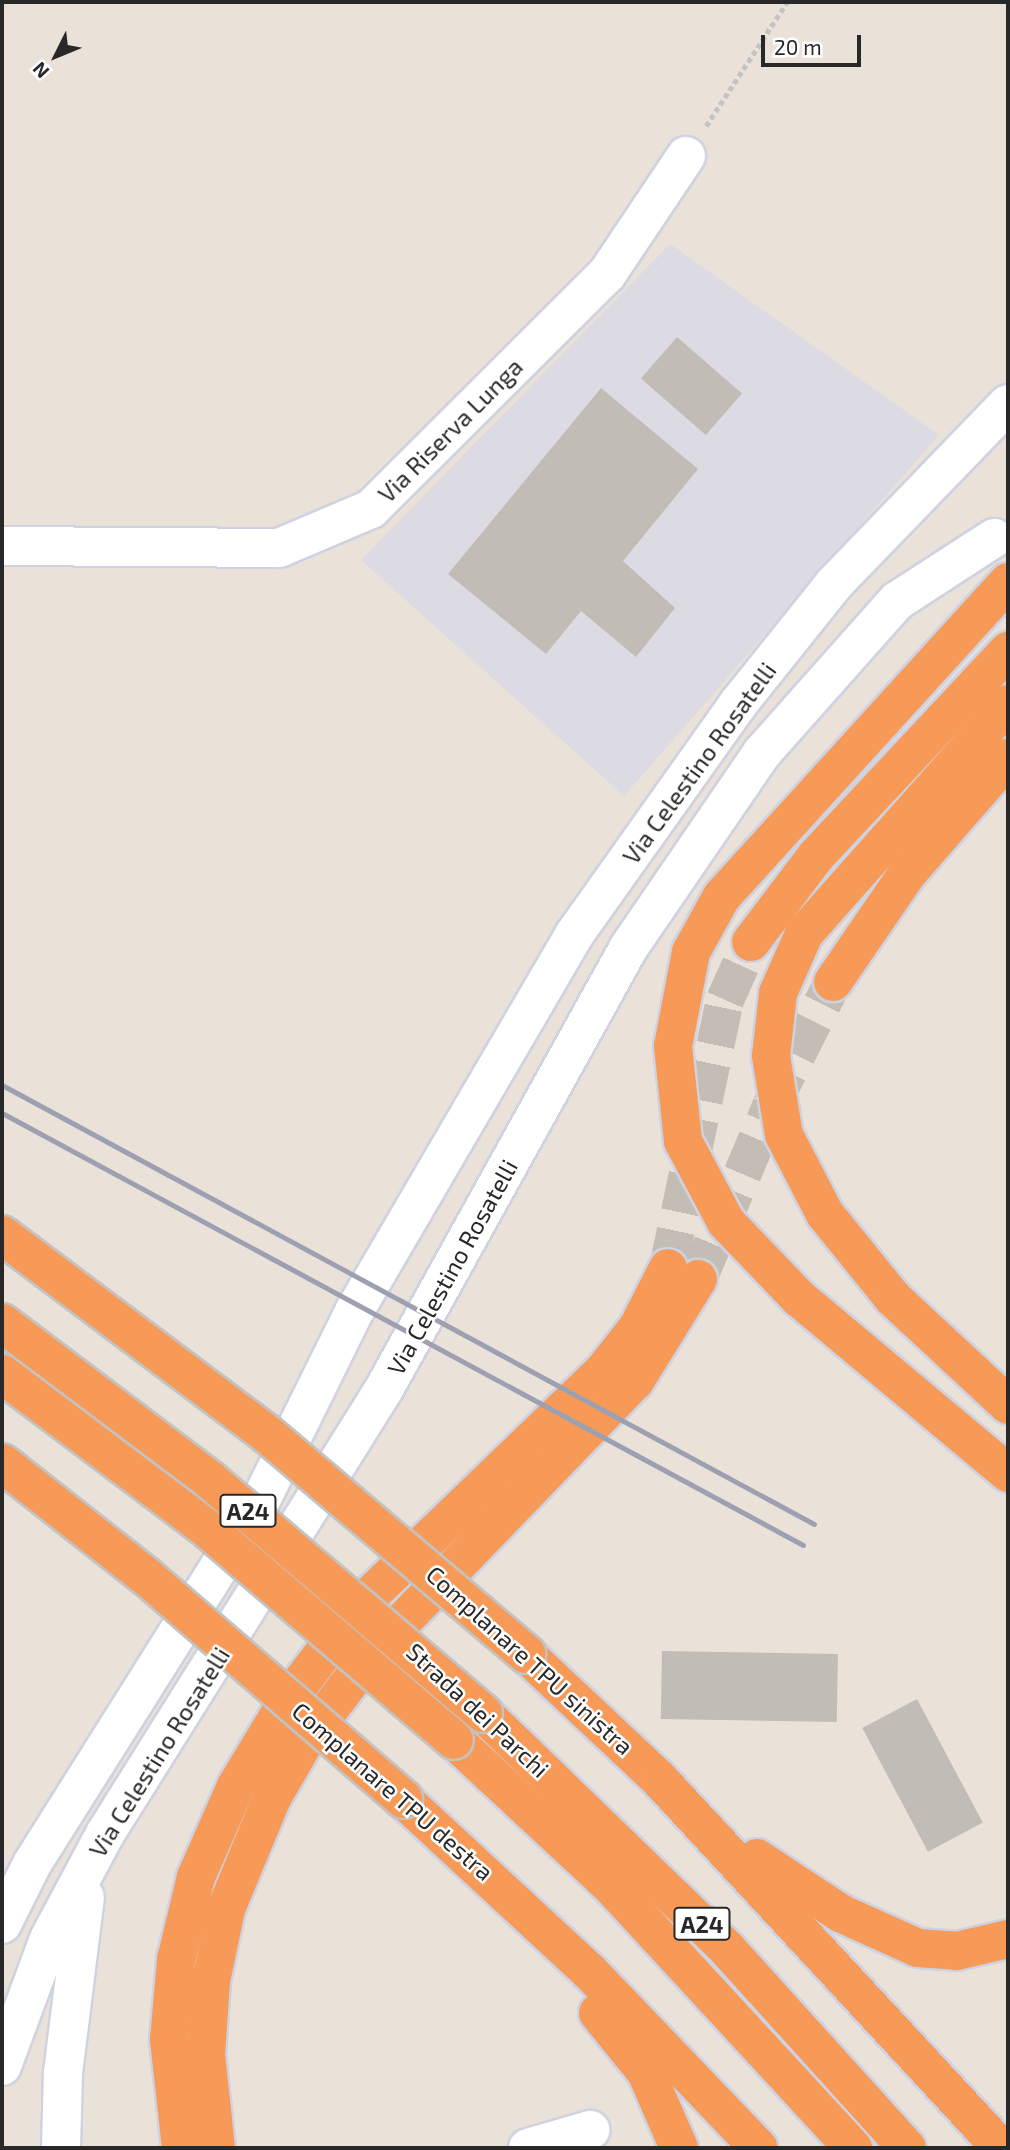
<!DOCTYPE html>
<style>
body{margin:0}
#map{position:relative;width:1010px;height:2150px;overflow:hidden;background:#eae2d9;font-family:"Exo 2",sans-serif}
div>[style]{position:absolute}
.industrial>*{inset:0;background:#dcdae2}
.building>*{inset:0;background:#c2bcb6;transform-origin:0 0}
.highway-tunnel>*{height:38px;margin-top:-19px;transform-origin:0;background:repeating-linear-gradient(90deg,#c3bdb6 0 38px,transparent 0 57px)}
.path>*{height:4.5px;margin-top:-2.25px;transform-origin:0;background:repeating-linear-gradient(90deg,#c3c3c3 0 5px,transparent 0 8.5px)}
.roads{filter:drop-shadow(2px 0 #cfd2e0) drop-shadow(-2px 0 #cfd2e0) drop-shadow(0 2px #cfd2e0) drop-shadow(0 -2px #cfd2e0)}
.minor>*{height:38px;margin:-19px;padding:0 19px;transform-origin:19px;border-radius:19px;background:#fff}
.highway>*{height:38px;margin:-19px;padding:0 19px;transform-origin:19px;border-radius:19px;background:#f79a57}
.rail>*{height:5px;margin:-2.5px;padding:0 2.5px;transform-origin:2.5px;border-radius:2.5px;background:#9da0b1}
.bridges{filter:drop-shadow(2px 0 #c3c3c3) drop-shadow(-2px 0 #c3c3c3) drop-shadow(0 2px #c3c3c3) drop-shadow(0 -2px #c3c3c3)}
.highway-bridge>*{height:38px;margin:-19px;padding:0 19px;transform-origin:19px;border-radius:19px;background:#f79a57}
span{translate:-50% -50%;white-space:nowrap;text-align:center;line-height:1.15;-webkit-text-stroke:5px #fff;paint-order:stroke}
.shield-label span{padding:2px 5px;background:#fff;border:2px solid;border-radius:5px;-webkit-text-stroke-width:0}
.shield-label{font-size:23px;color:#282828;font-weight:700}
.street-label{font-size:24px;color:#282828}
.frame{position:absolute;inset:0;border:4px solid #282828;pointer-events:none}
.north{position:absolute;left:21px;top:21px;width:70px;height:70px;-webkit-text-stroke:5px #fff;paint-order:stroke;rotate:227deg;font-size:19px;font-weight:700;line-height:28px;text-align:center;color:#282828}
.north::after{content:'';display:block;margin:auto;width:24px;height:32px;background:#282828;clip-path:polygon(50% 0,100% 100%,50% 72%,0 100%)}
.scale{position:absolute;left:761px;top:35px;width:100px;height:32px;box-sizing:border-box;border:4px solid #282828;border-top:0;padding-left:9px;font-size:21px;line-height:24px;white-space:nowrap;color:#282828;-webkit-text-stroke:5px #fff;paint-order:stroke}
</style>
<div id="map">
<div class="industrial">
<div style="clip-path:polygon(670px 244px,939px 435px,624px 796px,361px 560px)"></div>
</div>
<div class="building">
<div style="left:677px;top:337px;width:86px;height:55px;rotate:41deg"></div>
<div style="clip-path:polygon(601px 388px,698px 469px,623px 561px,675px 608px,636px 657px,581px 611px,546px 654px,448px 574px)"></div>
<div style="left:662px;top:1651px;width:176px;height:68px;rotate:1deg"></div>
<div style="left:917px;top:1699px;width:140px;height:62px;rotate:62deg"></div>
</div>
<div class="highway-tunnel">
<div style="left:668px;top:1268px;width:274px;rotate:-78deg"></div>
<div style="left:725px;top:1000px;width:64px;rotate:-65.9deg"></div>
<div style="left:698px;top:1279px;width:188px;rotate:-67.1deg"></div>
<div style="left:771px;top:1106px;width:139px;rotate:-63.4deg"></div>
</div>
<div class="path">
<div style="left:706px;top:126px;width:148px;rotate:-56.8deg"></div>
</div>
<div class="roads">
<div class="minor">
<div style="left:2px;top:546px;width:277px;rotate:0.4deg"></div>
<div style="left:279px;top:548px;width:100px;rotate:-23deg"></div>
<div style="left:371px;top:509px;width:333px;rotate:-44.9deg"></div>
<div style="left:607px;top:274px;width:142px;rotate:-56.2deg"></div>
<div style="left:2px;top:1924px;width:67px;rotate:-63.4deg"></div>
<div style="left:32px;top:1864px;width:428px;rotate:-57.8deg"></div>
<div style="left:260px;top:1502px;width:214px;rotate:-63.7deg"></div>
<div style="left:355px;top:1310px;width:434px;rotate:-59.7deg"></div>
<div style="left:574px;top:935px;width:283px;rotate:-54.6deg"></div>
<div style="left:738px;top:704px;width:154px;rotate:-51.3deg"></div>
<div style="left:834px;top:584px;width:250px;rotate:-46deg"></div>
<div style="left:2px;top:2066px;width:135px;rotate:-69.7deg"></div>
<div style="left:49px;top:1939px;width:119px;rotate:-61.9deg"></div>
<div style="left:105px;top:1834px;width:525px;rotate:-57.91deg"></div>
<div style="left:384px;top:1389px;width:505px;rotate:-61deg"></div>
<div style="left:629px;top:947px;width:235px;rotate:-55.6deg"></div>
<div style="left:762px;top:753px;width:203px;rotate:-48.4deg"></div>
<div style="left:897px;top:601px;width:116px;rotate:-33deg"></div>
<div style="left:61px;top:2148px;width:75px;rotate:-88.5deg"></div>
<div style="left:63px;top:2073px;width:177px;rotate:-82.9deg"></div>
<div style="left:528px;top:2148px;width:65px;rotate:-16.2deg"></div>
</div>
<div class="highway">
<div style="left:1008px;top:582px;width:425px;rotate:132.3deg"></div>
<div style="left:722px;top:896px;width:64px;rotate:119deg"></div>
<div style="left:691px;top:952px;width:96px;rotate:100.8deg"></div>
<div style="left:673px;top:1046px;width:96px;rotate:84deg"></div>
<div style="left:683px;top:1141px;width:92px;rotate:62deg"></div>
<div style="left:726px;top:1222px;width:105px;rotate:46.2deg"></div>
<div style="left:799px;top:1298px;width:273px;rotate:39.9deg"></div>
<div style="left:1008px;top:704px;width:307px;rotate:131.6deg"></div>
<div style="left:804px;top:934px;width:64px;rotate:113.8deg"></div>
<div style="left:778px;top:993px;width:63px;rotate:96.3deg"></div>
<div style="left:771px;top:1056px;width:80px;rotate:80.7deg"></div>
<div style="left:784px;top:1135px;width:89px;rotate:62.6deg"></div>
<div style="left:825px;top:1214px;width:108px;rotate:51deg"></div>
<div style="left:893px;top:1298px;width:157px;rotate:42.9deg"></div>
<div style="left:751px;top:942px;width:108px;rotate:-52.9deg"></div>
<div style="left:816px;top:856px;width:281px;rotate:-46.9deg"></div>
<div style="left:833px;top:982px;width:131px;rotate:-55.6deg"></div>
<div style="left:907px;top:874px;width:154px;rotate:-49deg"></div>
<div style="left:526px;top:1654px;width:183px;rotate:43.2deg"></div>
<div style="left:659px;top:1779px;width:503px;rotate:47.17deg"></div>
<div style="left:483px;top:1713px;width:341px;rotate:44deg"></div>
<div style="left:728px;top:1950px;width:267px;rotate:47.9deg"></div>
<div style="left:454px;top:1740px;width:217px;rotate:42.9deg"></div>
<div style="left:613px;top:1888px;width:354px;rotate:47.3deg"></div>
<div style="left:403px;top:1799px;width:253px;rotate:42.8deg"></div>
<div style="left:589px;top:1971px;width:245px;rotate:46.2deg"></div>
<div style="left:757px;top:1858px;width:100px;rotate:33.5deg"></div>
<div style="left:840px;top:1913px;width:85px;rotate:24.2deg"></div>
<div style="left:918px;top:1948px;width:39px;rotate:4deg"></div>
<div style="left:957px;top:1951px;width:52px;rotate:-13.2deg"></div>
<div style="left:598px;top:2013px;width:76px;rotate:50.9deg"></div>
<div style="left:646px;top:2072px;width:83px;rotate:66.5deg"></div>
<div style="left:181px;top:2148px;width:109px;rotate:-96.3deg"></div>
<div style="left:169px;top:2040px;width:80px;rotate:-85deg"></div>
<div style="left:176px;top:1960px;width:85px;rotate:-76.5deg"></div>
<div style="left:196px;top:1877px;width:99px;rotate:-66.3deg"></div>
<div style="left:236px;top:1786px;width:104px;rotate:-58.8deg"></div>
<div style="left:290px;top:1697px;width:116px;rotate:-52.7deg"></div>
<div style="left:360px;top:1605px;width:340px;rotate:-43.9deg"></div>
<div style="left:605px;top:1369px;width:53px;rotate:-51.8deg"></div>
<div style="left:638px;top:1327px;width:66px;rotate:-63deg"></div>
<div style="left:216px;top:2148px;width:94px;rotate:-96.1deg"></div>
<div style="left:206px;top:2055px;width:74px;rotate:-86.1deg"></div>
<div style="left:211px;top:1981px;width:74px;rotate:-78.2deg"></div>
<div style="left:226px;top:1909px;width:120px;rotate:-67.5deg"></div>
<div style="left:272px;top:1798px;width:66px;rotate:-59.9deg"></div>
<div style="left:305px;top:1741px;width:112px;rotate:-52.6deg"></div>
<div style="left:373px;top:1652px;width:377px;rotate:-46deg"></div>
<div style="left:635px;top:1381px;width:120px;rotate:-58.3deg"></div>
</div>
</div>
<div class="rail">
<div style="left:2px;top:1085px;width:923px;rotate:28.4deg"></div>
<div style="left:2px;top:1113px;width:910px;rotate:28.34deg"></div>
</div>
<div class="bridges">
<div class="highway-bridge">
<div style="left:2px;top:1235px;width:331px;rotate:36.9deg"></div>
<div style="left:267px;top:1434px;width:340px;rotate:40.3deg"></div>
<div style="left:2px;top:1323px;width:261px;rotate:37deg"></div>
<div style="left:210px;top:1480px;width:359px;rotate:40.5deg"></div>
<div style="left:2px;top:1374px;width:261px;rotate:37deg"></div>
<div style="left:210px;top:1531px;width:321px;rotate:40.6deg"></div>
<div style="left:2px;top:1463px;width:184px;rotate:38.2deg"></div>
<div style="left:147px;top:1577px;width:339px;rotate:40.9deg"></div>
</div>
</div>
<div class="shield-label">
<span style="left:248px;top:1511px">A24</span>
<span style="left:702px;top:1924px">A24</span>
</div>
<div class="street-label">
<span style="left:450px;top:430px;rotate:-45deg">Via Riserva Lunga</span>
<span style="left:699px;top:763px;rotate:-54deg">Via Celestino Rosatelli</span>
<span style="left:452px;top:1267px;rotate:-61deg">Via Celestino Rosatelli</span>
<span style="left:530px;top:1660px;rotate:42deg">Complanare TPU sinistra</span>
<span style="left:478px;top:1710px;rotate:43deg">Strada dei Parchi</span>
<span style="left:159px;top:1752px;rotate:-58deg">Via Celestino Rosatelli</span>
<span style="left:393px;top:1791px;rotate:41deg">Complanare TPU destra</span>
</div>
<div class="frame"></div>
<div class="north">N</div>
<div class="scale">20 m</div>
</div>
